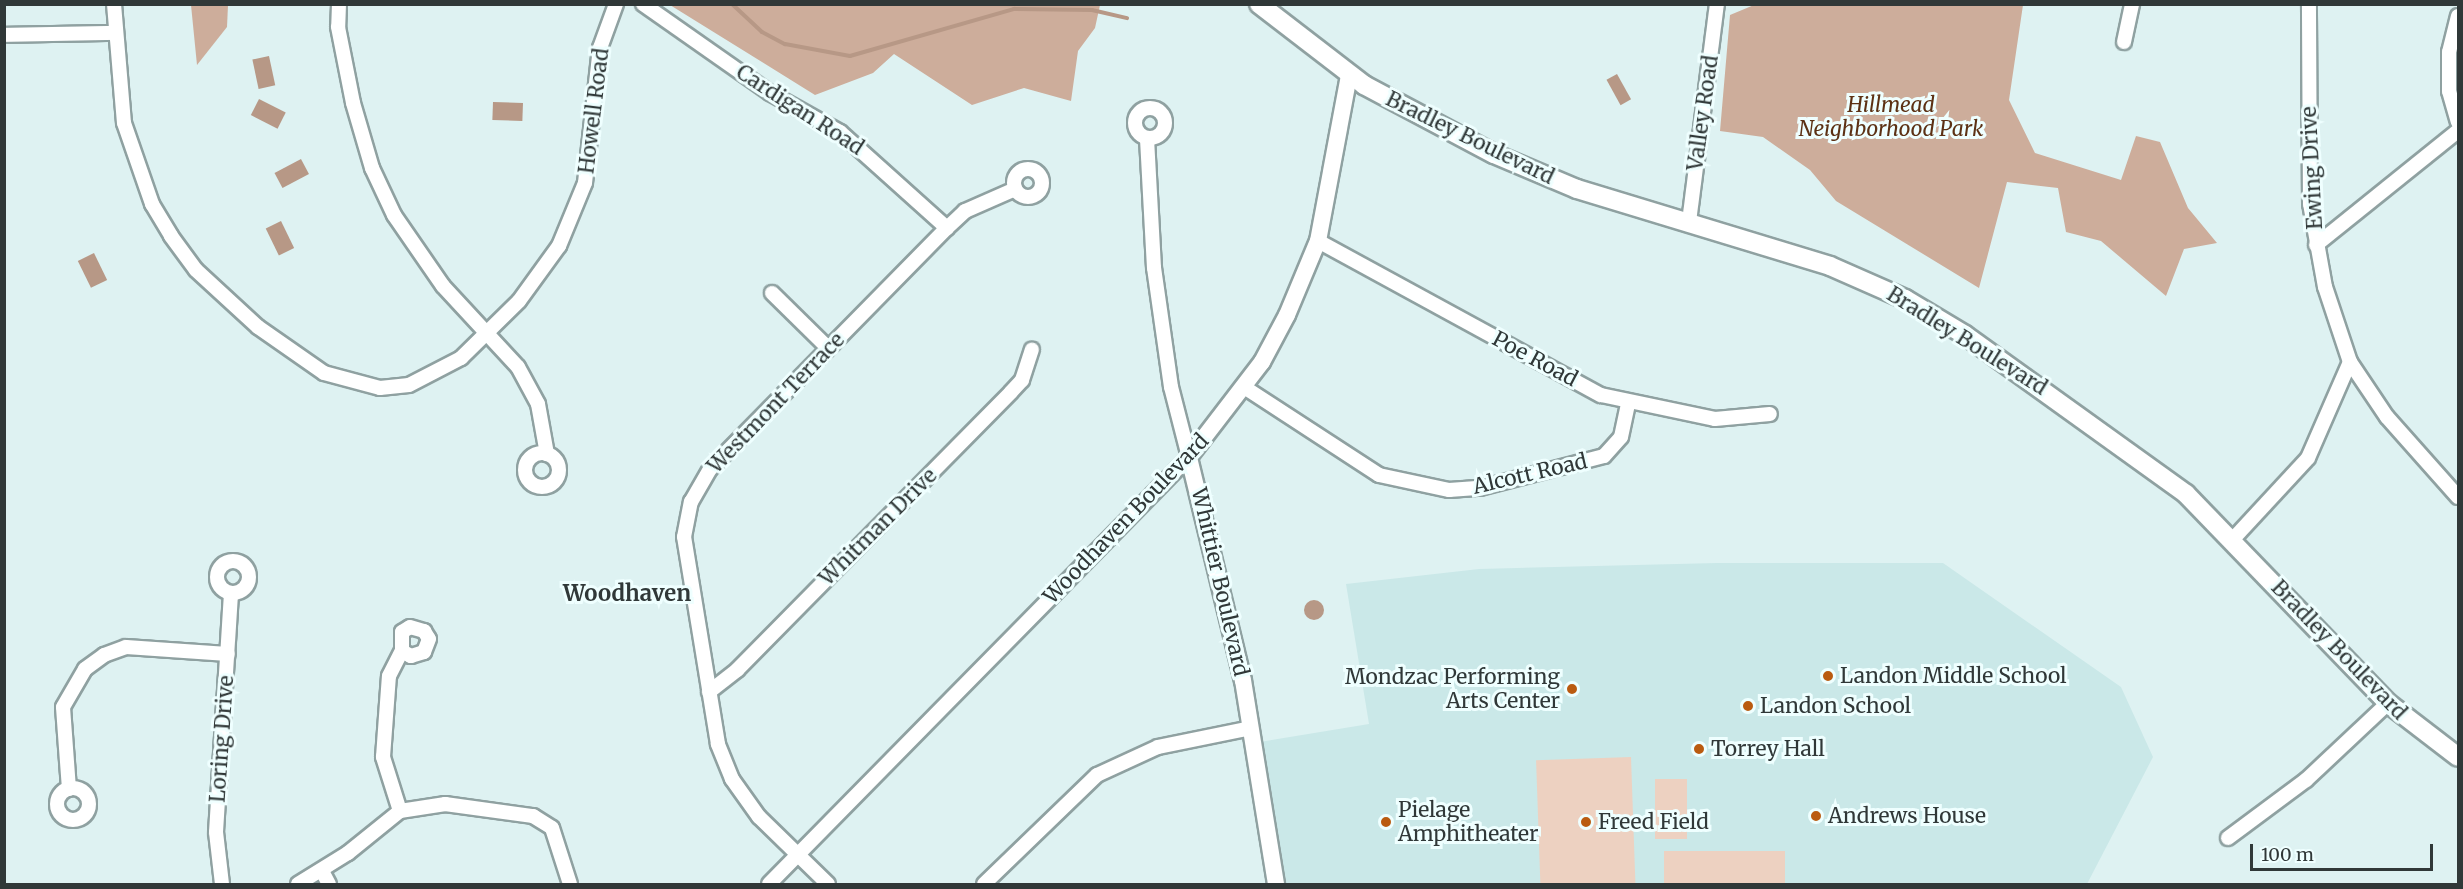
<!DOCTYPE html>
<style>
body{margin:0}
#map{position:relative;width:2463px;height:889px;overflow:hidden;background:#def2f2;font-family:Merriweather,serif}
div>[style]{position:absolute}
.built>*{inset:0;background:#cae8e8}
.green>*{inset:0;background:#edd1c1;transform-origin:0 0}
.forest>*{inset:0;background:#cdad9b}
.water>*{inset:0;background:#b79886;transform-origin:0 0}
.round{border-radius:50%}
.stream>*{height:4px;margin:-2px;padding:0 2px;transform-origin:2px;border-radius:2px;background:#b79886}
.roads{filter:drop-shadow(2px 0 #8fa1a1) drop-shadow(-2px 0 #8fa1a1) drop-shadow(0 2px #8fa1a1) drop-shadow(0 -2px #8fa1a1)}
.minor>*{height:14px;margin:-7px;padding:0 7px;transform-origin:7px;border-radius:7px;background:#fff}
.minor>.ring{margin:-7px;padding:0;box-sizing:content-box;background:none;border:14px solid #fff;border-radius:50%}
.tertiary>*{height:16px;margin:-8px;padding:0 8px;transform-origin:8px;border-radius:8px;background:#fff}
.secondary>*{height:18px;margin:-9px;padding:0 9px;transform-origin:9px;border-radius:9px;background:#fff}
.dots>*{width:16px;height:16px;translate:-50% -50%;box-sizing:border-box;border:3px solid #efffff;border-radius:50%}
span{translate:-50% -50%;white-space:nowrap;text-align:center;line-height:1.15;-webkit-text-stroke:6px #efffff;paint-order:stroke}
.park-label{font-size:21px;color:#5c3114;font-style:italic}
.street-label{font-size:21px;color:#303838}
.poi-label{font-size:21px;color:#303838}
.left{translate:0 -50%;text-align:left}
.right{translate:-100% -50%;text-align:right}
.neighbourhood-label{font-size:22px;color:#303838;font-weight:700}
.frame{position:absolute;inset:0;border:6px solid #303838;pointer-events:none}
.scale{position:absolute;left:2250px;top:844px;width:183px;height:27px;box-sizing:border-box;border:3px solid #303838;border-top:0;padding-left:8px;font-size:18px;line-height:21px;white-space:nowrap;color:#303838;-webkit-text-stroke:4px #efffff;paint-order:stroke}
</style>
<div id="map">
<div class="built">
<div style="clip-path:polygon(1717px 563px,1943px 563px,2121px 687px,2153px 757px,2087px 884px,1276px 884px,1254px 743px,1369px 724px,1346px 584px,1479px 569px)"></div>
</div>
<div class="green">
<div style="left:1631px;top:757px;width:127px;height:95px;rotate:88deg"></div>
<div style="left:1655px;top:779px;width:32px;height:60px"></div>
<div style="left:1785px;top:851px;width:33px;height:121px;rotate:90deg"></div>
</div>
<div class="forest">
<div style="clip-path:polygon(191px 5px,228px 5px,227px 27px,197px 65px)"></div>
<div style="clip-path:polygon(670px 5px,1100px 5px,1095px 28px,1078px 51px,1071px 101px,1024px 88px,972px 105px,894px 54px,873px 73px,815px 95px)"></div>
<div style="clip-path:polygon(1754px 5px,2023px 5px,2009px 100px,2035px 153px,2121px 180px,2136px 136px,2160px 142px,2188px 208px,2217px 243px,2184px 249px,2166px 296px,2101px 241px,2066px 232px,2058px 188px,2007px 182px,1979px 288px,1836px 201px,1810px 170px,1763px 137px,1720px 131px,1730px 15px)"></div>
</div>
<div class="water">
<div style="left:269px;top:56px;width:30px;height:17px;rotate:78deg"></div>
<div style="left:1617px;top:74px;width:29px;height:12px;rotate:61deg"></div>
<div style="left:259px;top:99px;width:30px;height:18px;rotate:27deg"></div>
<div style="left:493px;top:102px;width:30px;height:18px;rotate:2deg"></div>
<div style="left:301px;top:159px;width:17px;height:30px;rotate:62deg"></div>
<div style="left:281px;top:221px;width:30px;height:17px;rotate:64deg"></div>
<div style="left:94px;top:253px;width:30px;height:18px;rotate:64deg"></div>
<div class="round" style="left:1304px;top:600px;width:20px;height:20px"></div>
</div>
<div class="stream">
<div style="left:732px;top:4px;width:41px;rotate:43deg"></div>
<div style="left:762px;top:32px;width:26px;rotate:28deg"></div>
<div style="left:785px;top:44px;width:66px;rotate:10.5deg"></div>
<div style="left:850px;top:56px;width:171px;rotate:-16deg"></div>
<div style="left:1014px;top:9px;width:78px;rotate:0.7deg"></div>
<div style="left:1092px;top:10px;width:36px;rotate:13deg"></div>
</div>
<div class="roads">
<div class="minor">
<div style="left:114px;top:4px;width:119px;rotate:85.2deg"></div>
<div style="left:124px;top:123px;width:86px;rotate:70.9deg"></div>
<div style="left:152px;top:204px;width:37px;rotate:59deg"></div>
<div style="left:171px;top:236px;width:42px;rotate:53.7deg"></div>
<div style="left:196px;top:270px;width:84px;rotate:42.6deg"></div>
<div style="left:258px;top:327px;width:80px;rotate:34.9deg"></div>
<div style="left:324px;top:373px;width:58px;rotate:15deg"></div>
<div style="left:380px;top:388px;width:29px;rotate:-6deg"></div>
<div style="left:409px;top:385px;width:59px;rotate:-27.4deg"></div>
<div style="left:461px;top:358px;width:81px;rotate:-44.5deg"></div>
<div style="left:519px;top:301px;width:68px;rotate:-54deg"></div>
<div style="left:559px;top:246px;width:68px;rotate:-67.6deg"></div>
<div style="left:585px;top:183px;width:136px;rotate:-83.7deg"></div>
<div style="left:600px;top:48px;width:47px;rotate:-70deg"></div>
<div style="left:339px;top:4px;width:23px;rotate:92deg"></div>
<div style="left:338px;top:27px;width:77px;rotate:78.8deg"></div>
<div style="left:353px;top:103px;width:68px;rotate:73.7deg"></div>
<div style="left:372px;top:168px;width:52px;rotate:64.9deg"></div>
<div style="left:394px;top:215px;width:86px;rotate:55.4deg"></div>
<div style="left:443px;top:286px;width:110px;rotate:47.2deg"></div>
<div style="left:518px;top:367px;width:42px;rotate:61.6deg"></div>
<div style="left:538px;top:404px;width:51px;rotate:79.8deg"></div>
<div style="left:643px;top:4px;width:155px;rotate:35deg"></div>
<div style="left:770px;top:93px;width:80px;rotate:29.1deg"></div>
<div style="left:840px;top:132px;width:144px;rotate:41.9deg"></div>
<div style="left:2458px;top:16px;width:37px;rotate:104deg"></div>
<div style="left:2449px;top:52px;width:39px;rotate:90deg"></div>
<div style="left:2449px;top:91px;width:32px;rotate:74deg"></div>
<div style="left:4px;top:35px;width:109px;rotate:-1.1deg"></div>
<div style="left:2124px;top:42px;width:39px;rotate:-78deg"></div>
<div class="ring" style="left:1135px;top:108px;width:16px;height:16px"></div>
<div class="ring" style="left:1014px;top:169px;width:14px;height:14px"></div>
<div style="left:1689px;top:222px;width:220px;rotate:-82.7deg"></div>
<div style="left:1318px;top:241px;width:322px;rotate:28.6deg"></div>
<div style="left:1601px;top:395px;width:116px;rotate:11.9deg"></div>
<div style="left:1715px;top:419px;width:55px;rotate:-5.2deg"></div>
<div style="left:2316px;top:245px;width:182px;rotate:-38.8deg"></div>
<div style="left:772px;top:293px;width:78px;rotate:44.5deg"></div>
<div style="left:2350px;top:362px;width:66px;rotate:56.1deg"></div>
<div style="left:2387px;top:417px;width:107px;rotate:48.4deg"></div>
<div style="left:1244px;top:387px;width:161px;rotate:33.1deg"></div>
<div style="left:1379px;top:475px;width:72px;rotate:12.1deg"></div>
<div style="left:1449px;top:490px;width:31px;rotate:-4deg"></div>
<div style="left:1480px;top:488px;width:128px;rotate:-14.5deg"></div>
<div style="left:1604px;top:456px;width:25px;rotate:-48deg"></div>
<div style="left:1621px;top:437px;width:35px;rotate:-78deg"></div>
<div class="ring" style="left:525px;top:453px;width:20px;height:20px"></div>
<div style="left:2233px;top:539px;width:110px;rotate:-47.2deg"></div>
<div style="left:2308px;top:458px;width:105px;rotate:-66.4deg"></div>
<div style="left:2350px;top:362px;width:79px;rotate:-108.4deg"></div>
<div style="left:2325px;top:287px;width:84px;rotate:-100.2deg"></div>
<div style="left:2310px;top:204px;width:200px;rotate:-90.3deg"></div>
<div class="ring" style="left:217px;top:561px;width:18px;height:18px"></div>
<div style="left:709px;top:692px;width:36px;rotate:-38deg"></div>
<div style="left:737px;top:670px;width:390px;rotate:-45.4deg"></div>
<div style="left:1011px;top:392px;width:16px;rotate:-47deg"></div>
<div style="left:1022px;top:380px;width:32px;rotate:-72deg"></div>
<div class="ring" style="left:57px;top:788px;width:18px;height:18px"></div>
<div style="left:69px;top:789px;width:82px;rotate:-94.2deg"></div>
<div style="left:63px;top:707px;width:44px;rotate:-59.9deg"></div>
<div style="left:85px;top:669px;width:24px;rotate:-36deg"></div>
<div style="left:104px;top:655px;width:23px;rotate:-20deg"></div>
<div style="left:126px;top:647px;width:102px;rotate:3.9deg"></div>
<div style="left:400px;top:811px;width:57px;rotate:-107.5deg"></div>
<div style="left:383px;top:757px;width:81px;rotate:-85.8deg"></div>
<div style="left:389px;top:676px;width:28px;rotate:-63deg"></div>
<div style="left:402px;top:651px;width:19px;rotate:-90deg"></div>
<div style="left:402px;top:632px;width:9px;rotate:-32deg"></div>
<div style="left:410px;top:627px;width:15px;rotate:16deg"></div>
<div style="left:424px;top:631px;width:9px;rotate:58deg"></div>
<div style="left:429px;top:639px;width:14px;rotate:111deg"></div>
<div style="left:424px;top:652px;width:14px;rotate:163deg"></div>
<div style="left:411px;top:656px;width:10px;rotate:-151deg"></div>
<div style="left:2228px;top:838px;width:97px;rotate:-36.6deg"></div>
<div style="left:2306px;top:780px;width:112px;rotate:-43.2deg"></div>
<div style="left:322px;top:871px;width:15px;rotate:62deg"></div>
<div style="left:222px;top:884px;width:52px;rotate:-96.6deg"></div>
<div style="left:216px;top:832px;width:239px;rotate:-86.4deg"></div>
<div style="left:298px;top:884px;width:59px;rotate:-31.8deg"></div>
<div style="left:348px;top:853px;width:67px;rotate:-38.9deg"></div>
<div style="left:400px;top:811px;width:46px;rotate:-8.8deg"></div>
<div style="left:445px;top:804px;width:89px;rotate:7.8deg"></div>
<div style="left:533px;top:816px;width:22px;rotate:32deg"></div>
<div style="left:552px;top:828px;width:59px;rotate:72.2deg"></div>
<div style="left:769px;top:884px;width:599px;rotate:-45.47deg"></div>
<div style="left:1189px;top:457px;width:72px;rotate:-104.4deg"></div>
<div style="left:1171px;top:387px;width:120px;rotate:-98.1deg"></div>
<div style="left:1154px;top:268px;width:130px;rotate:-93.1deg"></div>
<div style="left:828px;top:884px;width:96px;rotate:-135.8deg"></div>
<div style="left:759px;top:817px;width:47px;rotate:-125.4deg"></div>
<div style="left:732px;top:779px;width:38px;rotate:-112deg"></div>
<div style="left:718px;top:744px;width:210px;rotate:-99.3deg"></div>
<div style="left:684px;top:537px;width:36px;rotate:-79deg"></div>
<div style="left:691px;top:502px;width:38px;rotate:-60deg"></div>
<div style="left:710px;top:469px;width:338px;rotate:-45.5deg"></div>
<div style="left:947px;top:228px;width:25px;rotate:-43deg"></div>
<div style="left:965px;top:211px;width:55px;rotate:-23.7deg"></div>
<div style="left:984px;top:884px;width:157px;rotate:-44deg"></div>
<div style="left:1097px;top:775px;width:67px;rotate:-24.7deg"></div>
<div style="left:1158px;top:747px;width:95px;rotate:-11.5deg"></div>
</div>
<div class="tertiary">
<div style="left:1276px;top:884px;width:206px;rotate:-99.2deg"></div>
<div style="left:1243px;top:681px;width:230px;rotate:-103.6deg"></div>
<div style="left:1189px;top:457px;width:120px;rotate:-52.5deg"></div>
<div style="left:1262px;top:362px;width:53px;rotate:-62deg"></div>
<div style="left:1287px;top:315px;width:80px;rotate:-67.3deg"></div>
<div style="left:1318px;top:241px;width:169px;rotate:-79.4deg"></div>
</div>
<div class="secondary">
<div style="left:1259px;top:4px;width:133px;rotate:37.6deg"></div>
<div style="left:1364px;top:85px;width:147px;rotate:28deg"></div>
<div style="left:1494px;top:154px;width:90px;rotate:22.9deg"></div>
<div style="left:1577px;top:189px;width:264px;rotate:16.9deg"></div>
<div style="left:1830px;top:266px;width:82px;rotate:23.7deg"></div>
<div style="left:1905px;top:299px;width:70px;rotate:31deg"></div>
<div style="left:1965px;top:335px;width:272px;rotate:35.7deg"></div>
<div style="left:2186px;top:494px;width:291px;rotate:46deg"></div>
<div style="left:2388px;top:703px;width:88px;rotate:37.6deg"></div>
</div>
</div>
<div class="dots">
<div style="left:1828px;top:676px;background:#ba5b10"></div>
<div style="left:1572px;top:689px;background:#ba5b10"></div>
<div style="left:1748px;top:706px;background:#ba5b10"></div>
<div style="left:1699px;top:749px;background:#ba5b10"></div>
<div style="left:1816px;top:816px;background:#ba5b10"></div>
<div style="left:1386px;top:822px;background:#ba5b10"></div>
<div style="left:1586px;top:822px;background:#ba5b10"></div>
</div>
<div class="park-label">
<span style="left:1891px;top:117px">Hillmead<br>Neighborhood Park</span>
</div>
<div class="street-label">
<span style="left:800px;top:110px;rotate:33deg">Cardigan Road</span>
<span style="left:594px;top:111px;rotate:-83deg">Howell Road</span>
<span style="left:1703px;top:113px;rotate:-82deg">Valley Road</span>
<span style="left:1470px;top:138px;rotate:26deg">Bradley Boulevard</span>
<span style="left:2312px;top:168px;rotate:-93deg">Ewing Drive</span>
<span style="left:1967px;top:341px;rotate:32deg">Bradley Boulevard</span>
<span style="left:1535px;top:359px;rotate:28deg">Poe Road</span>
<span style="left:776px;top:403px;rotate:-46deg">Westmont Terrace</span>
<span style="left:1530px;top:474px;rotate:-13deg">Alcott Road</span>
<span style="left:1126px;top:519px;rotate:-46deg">Woodhaven Boulevard</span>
<span style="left:878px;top:527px;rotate:-45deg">Whitman Drive</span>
<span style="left:1220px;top:582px;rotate:77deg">Whittier Boulevard</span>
<span style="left:2339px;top:650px;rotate:46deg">Bradley Boulevard</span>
<span style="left:222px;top:739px;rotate:-86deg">Loring Drive</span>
</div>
<div class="poi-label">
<span class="left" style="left:1840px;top:676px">Landon Middle School</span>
<span class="right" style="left:1560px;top:689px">Mondzac Performing<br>Arts Center</span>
<span class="left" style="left:1760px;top:706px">Landon School</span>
<span class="left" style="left:1711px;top:749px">Torrey Hall</span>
<span class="left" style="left:1398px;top:822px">Pielage<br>Amphitheater</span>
<span class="left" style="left:1828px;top:816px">Andrews House</span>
<span class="left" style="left:1598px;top:822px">Freed Field</span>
</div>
<div class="neighbourhood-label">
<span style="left:627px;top:594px">Woodhaven</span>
</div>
<div class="frame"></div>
<div class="scale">100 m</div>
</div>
